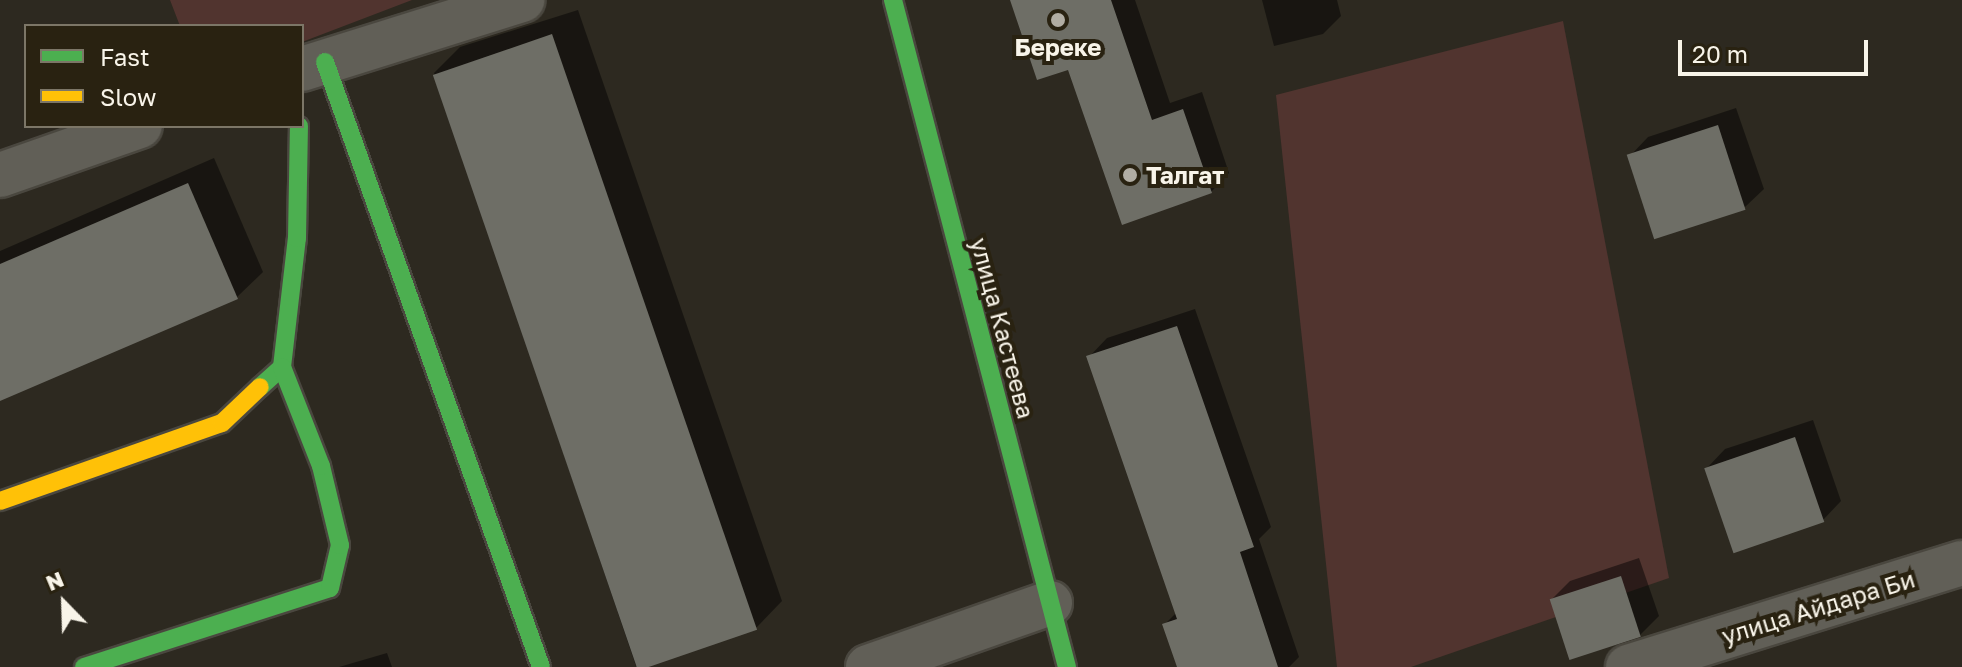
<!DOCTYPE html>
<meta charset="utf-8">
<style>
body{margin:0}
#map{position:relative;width:1962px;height:667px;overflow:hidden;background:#2d2920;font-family:"Golos Text",sans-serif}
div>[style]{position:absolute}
.green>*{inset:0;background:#51342f}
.shadow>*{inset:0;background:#0007}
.building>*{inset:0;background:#6e6e66;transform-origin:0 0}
.roads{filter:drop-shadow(2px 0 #4a473f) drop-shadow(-2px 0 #4a473f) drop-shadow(0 2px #4a473f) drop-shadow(0 -2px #4a473f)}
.street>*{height:44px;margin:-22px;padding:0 22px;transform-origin:22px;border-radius:22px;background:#615f57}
.fast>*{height:18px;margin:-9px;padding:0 9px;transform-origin:9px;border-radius:9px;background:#4caf50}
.slow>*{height:18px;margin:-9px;padding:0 9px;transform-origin:9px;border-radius:9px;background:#ffc107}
.dots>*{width:22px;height:22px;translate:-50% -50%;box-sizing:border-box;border:4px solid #292211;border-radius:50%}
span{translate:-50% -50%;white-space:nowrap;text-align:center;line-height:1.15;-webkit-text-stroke:8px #292211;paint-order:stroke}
.poi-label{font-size:24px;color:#f8f4e9;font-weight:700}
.left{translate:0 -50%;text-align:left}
.street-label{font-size:24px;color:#f8f4e9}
.legend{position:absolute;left:24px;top:24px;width:280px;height:104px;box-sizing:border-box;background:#292211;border:2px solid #7c7667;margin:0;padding:10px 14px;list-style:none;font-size:24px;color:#f8f4e9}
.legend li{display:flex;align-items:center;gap:16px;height:40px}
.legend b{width:40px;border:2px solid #7c7667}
.north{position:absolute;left:24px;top:563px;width:80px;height:80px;-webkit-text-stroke:6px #292211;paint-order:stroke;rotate:337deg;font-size:22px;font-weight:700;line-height:32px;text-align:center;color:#f8f4e9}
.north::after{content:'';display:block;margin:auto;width:28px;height:36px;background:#f8f4e9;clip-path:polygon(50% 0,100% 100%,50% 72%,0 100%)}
.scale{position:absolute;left:1678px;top:40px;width:190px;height:36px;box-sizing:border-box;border:4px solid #f8f4e9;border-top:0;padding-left:10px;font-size:24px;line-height:28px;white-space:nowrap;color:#f8f4e9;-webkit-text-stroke:6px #292211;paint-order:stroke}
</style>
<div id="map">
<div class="green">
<div style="clip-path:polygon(170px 0,412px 0,302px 42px,302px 26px,180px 26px)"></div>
<div style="clip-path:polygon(1563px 21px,1669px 578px,1411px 667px,1337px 667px,1276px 95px)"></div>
</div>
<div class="shadow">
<div style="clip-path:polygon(1013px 0,1135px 0,1170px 103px,1202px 92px,1229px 173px,1211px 192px,1069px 67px)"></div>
<div style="clip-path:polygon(1262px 0,1337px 0,1341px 16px,1323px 34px,1274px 46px)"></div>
<div style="clip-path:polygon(578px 10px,782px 601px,757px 627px,636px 666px,434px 73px,460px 47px)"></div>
<div style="clip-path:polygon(1736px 108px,1764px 189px,1745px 207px,1630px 156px,1648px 137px)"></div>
<div style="clip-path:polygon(214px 158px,263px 272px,237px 297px,0 399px,0 251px)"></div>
<div style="clip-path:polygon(1195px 309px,1271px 527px,1259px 539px,1299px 657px,1289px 667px,1180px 667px,1165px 624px,1177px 612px,1089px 357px,1107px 338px)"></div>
<div style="clip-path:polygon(1813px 420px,1841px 501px,1823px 520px,1707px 468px,1725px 449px)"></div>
<div style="clip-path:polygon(1639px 558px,1659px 616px,1640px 635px,1572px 658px,1552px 599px,1570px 581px)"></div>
<div style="clip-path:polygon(387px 653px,392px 667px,339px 667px)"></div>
</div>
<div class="building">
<div style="clip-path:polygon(1010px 0,1111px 0,1152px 120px,1183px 109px,1212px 193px,1122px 225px,1068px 70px,1037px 80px)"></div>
<div style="left:552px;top:34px;width:630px;height:126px;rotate:71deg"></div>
<div style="left:1718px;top:125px;width:89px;height:96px;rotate:72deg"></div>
<div style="clip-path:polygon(188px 183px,238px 299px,0 401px,0 264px)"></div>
<div style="clip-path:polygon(1177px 326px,1254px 547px,1240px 552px,1278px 667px,1177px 667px,1162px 624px,1177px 619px,1086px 356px)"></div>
<div style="left:1795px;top:437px;width:90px;height:96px;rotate:71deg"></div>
<div style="left:1621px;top:576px;width:64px;height:75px;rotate:72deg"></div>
</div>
<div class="roads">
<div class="street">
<div style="left:302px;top:69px;width:231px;rotate:-17.4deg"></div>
<div style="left:0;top:175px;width:148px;rotate:-19.3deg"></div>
<div style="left:868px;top:667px;width:193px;rotate:-19.4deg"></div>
<div style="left:1628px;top:667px;width:350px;rotate:-17.3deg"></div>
</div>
<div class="fast">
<div style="left:893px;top:0;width:689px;rotate:75.38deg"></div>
<div style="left:325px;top:62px;width:642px;rotate:70.35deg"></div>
<div style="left:260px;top:387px;width:30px;rotate:-42deg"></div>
<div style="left:282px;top:367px;width:130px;rotate:-83.4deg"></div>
<div style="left:297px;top:238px;width:112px;rotate:-89deg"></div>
<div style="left:84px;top:667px;width:258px;rotate:-17.8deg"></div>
<div style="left:330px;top:588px;width:44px;rotate:-76.9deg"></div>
<div style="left:340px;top:545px;width:81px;rotate:-103.5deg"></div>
<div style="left:321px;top:466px;width:106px;rotate:-111.5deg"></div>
</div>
<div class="slow">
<div style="left:0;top:501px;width:235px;rotate:-19.4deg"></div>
<div style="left:222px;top:423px;width:52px;rotate:-43.5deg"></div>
</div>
</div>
<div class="dots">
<div style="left:1058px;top:20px;background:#b1ada3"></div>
<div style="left:1130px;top:175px;background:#b1ada3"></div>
</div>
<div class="poi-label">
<span style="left:1058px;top:47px">Береке</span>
<span class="left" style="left:1146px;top:175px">Талгат</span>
</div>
<div class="street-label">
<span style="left:1003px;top:328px;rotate:75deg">улица Кастеева</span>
<span style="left:1818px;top:607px;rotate:-17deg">улица Айдара Би</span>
</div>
<ul class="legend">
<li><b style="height:10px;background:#4caf50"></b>Fast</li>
<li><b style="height:10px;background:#ffc107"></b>Slow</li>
</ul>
<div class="north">N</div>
<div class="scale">20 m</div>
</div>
